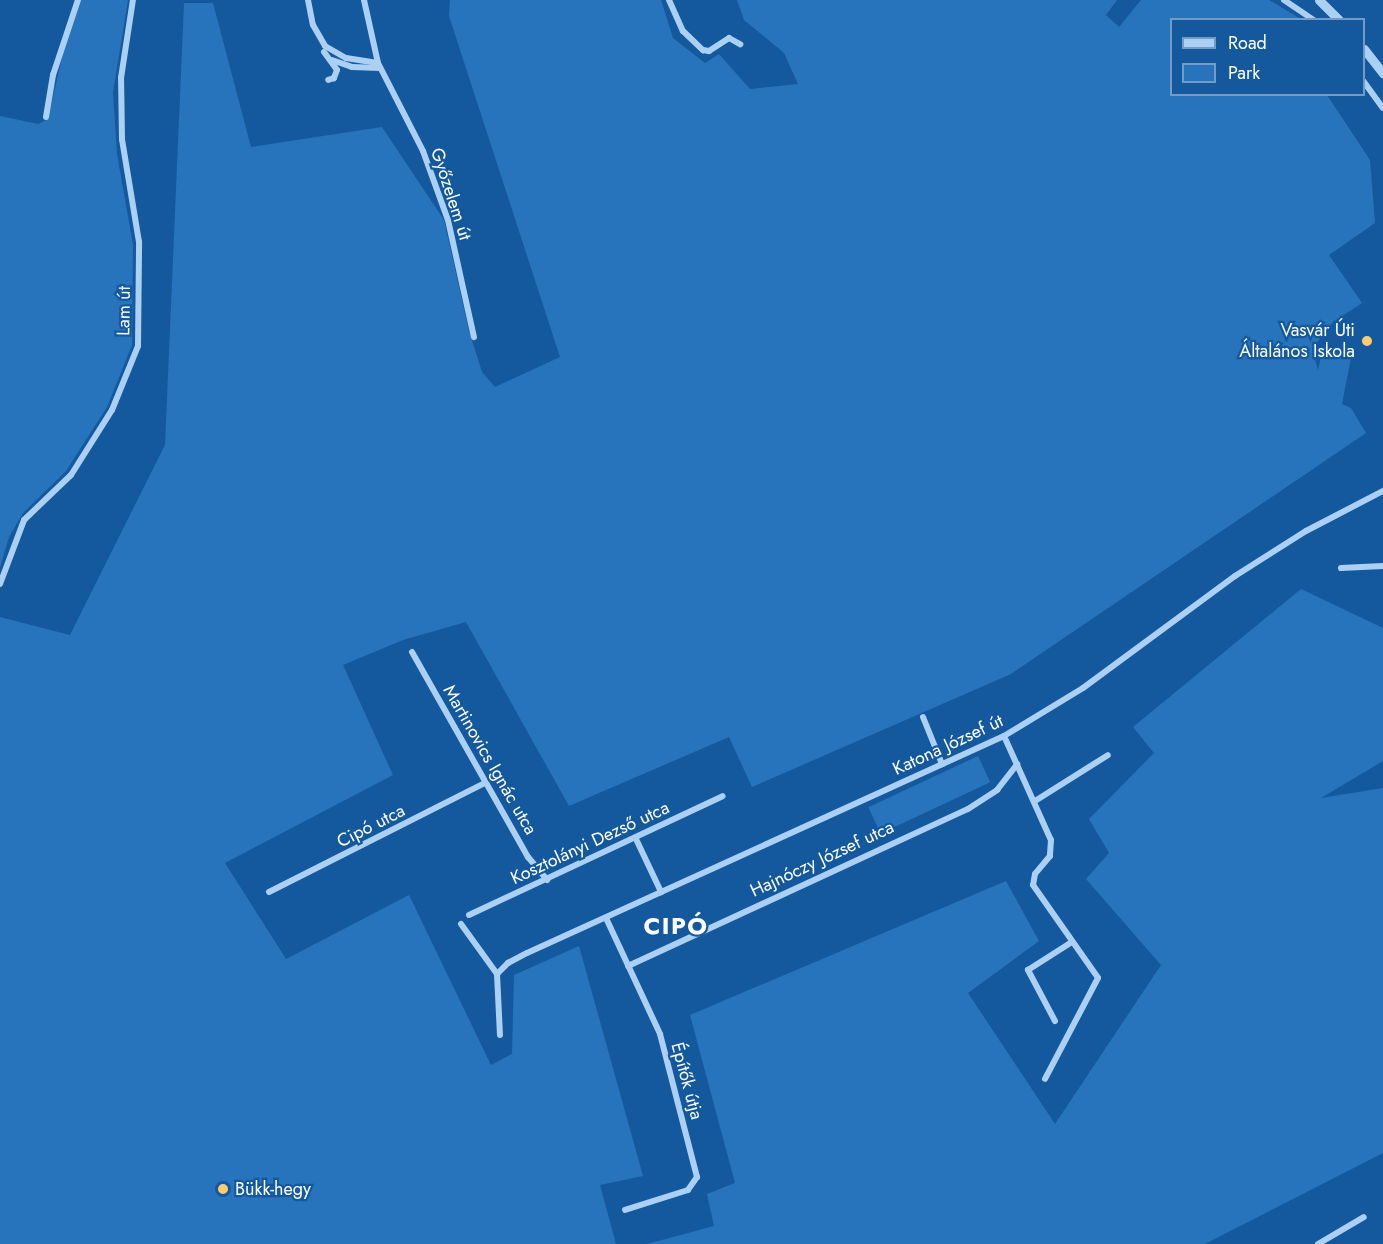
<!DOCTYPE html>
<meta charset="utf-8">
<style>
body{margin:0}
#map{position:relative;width:1383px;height:1244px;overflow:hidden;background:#14599e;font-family:Jost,sans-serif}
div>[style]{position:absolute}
.green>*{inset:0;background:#2774bc;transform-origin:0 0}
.minor>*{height:6px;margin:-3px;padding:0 3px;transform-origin:3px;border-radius:3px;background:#abd0f4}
.tertiary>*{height:9px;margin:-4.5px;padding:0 4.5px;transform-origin:4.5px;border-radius:4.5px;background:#abd0f4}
.dots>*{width:16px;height:16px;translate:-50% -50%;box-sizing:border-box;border:3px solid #14599e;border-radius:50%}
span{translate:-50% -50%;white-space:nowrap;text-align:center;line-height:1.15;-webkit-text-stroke:4.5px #14599e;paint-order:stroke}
.street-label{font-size:18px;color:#fff}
.poi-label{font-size:18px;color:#fff}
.right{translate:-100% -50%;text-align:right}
.left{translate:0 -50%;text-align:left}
.district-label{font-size:24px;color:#fff;font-weight:700;letter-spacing:1.5px}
.legend{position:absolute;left:1170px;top:18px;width:195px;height:78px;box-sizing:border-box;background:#14599e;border:2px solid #729bc5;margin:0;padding:8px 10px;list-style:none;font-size:18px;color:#fff}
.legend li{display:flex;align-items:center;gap:12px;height:30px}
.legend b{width:30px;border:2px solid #729bc5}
</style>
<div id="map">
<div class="green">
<div style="clip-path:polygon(75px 0,128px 0,113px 92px,117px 154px,133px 245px,132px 345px,107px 407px,66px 471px,23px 513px,9px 537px,0 568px,0 116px,38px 124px,48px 119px)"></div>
<div style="clip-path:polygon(450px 0,661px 0,673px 38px,705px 63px,719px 54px,750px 89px,798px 84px,784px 53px,744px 20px,737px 0,1117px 0,1106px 15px,1119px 27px,1141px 0,1269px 0,1301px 19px,1172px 20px,1172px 94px,1327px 95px,1370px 160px,1375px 223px,1329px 255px,1362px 303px,1333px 322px,1312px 349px,1318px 370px,1323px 349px,1351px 358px,1342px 404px,1351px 408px,1366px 433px,1011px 674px,752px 787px,729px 737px,569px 806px,466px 622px,403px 640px,343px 665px,393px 775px,225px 863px,286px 959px,409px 895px,491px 1065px,512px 1054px,514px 975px,579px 946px,643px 1176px,600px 1185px,616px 1244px,0 1244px,0 617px,70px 635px,165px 445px,184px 3px,213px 3px,251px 147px,382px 127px,444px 220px,469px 331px,482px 372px,495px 387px,560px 357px,449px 16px)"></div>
<div style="clip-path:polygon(1301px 589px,1383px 628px,1383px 761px,1321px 798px,1383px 788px,1383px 1153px,1205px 1244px,647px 1244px,714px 1226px,707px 1194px,735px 1183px,690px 1015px,1006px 881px,1039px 941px,968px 993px,1055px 1124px,1161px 965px,1086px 879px,1109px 853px,1089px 819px,1154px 753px,1133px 727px)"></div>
<div style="left:978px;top:756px;width:29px;height:121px;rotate:65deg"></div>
</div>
<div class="minor">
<div style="left:308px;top:0;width:25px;rotate:79deg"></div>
<div style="left:313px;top:25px;width:24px;rotate:60deg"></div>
<div style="left:325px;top:46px;width:24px;rotate:30deg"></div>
<div style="left:346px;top:58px;width:32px;rotate:9deg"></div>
<div style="left:364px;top:0;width:65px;rotate:77.5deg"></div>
<div style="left:378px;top:63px;width:99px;rotate:62.9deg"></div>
<div style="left:423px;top:151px;width:73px;rotate:70.1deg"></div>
<div style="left:448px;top:220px;width:120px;rotate:77.5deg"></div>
<div style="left:669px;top:0;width:34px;rotate:66deg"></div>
<div style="left:683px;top:31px;width:28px;rotate:44deg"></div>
<div style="left:703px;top:50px;width:6px;rotate:9deg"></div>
<div style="left:709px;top:51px;width:24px;rotate:-33deg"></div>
<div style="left:729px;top:38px;width:13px;rotate:29deg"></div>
<div style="left:1284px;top:0;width:36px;rotate:34deg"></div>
<div style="left:324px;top:52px;width:22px;rotate:54deg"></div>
<div style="left:337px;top:70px;width:9px;rotate:111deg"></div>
<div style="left:334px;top:78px;width:6px;rotate:162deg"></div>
<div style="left:332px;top:60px;width:21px;rotate:19deg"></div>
<div style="left:352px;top:67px;width:28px;rotate:2deg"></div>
<div style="left:1364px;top:82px;width:32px;rotate:54deg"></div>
<div style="left:46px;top:117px;width:43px;rotate:-80.5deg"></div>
<div style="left:53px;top:75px;width:79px;rotate:-71.6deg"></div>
<div style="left:1341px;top:568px;width:42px;rotate:-2.7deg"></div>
<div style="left:0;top:584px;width:68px;rotate:-69.4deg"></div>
<div style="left:24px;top:520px;width:65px;rotate:-43.8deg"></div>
<div style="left:71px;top:475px;width:77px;rotate:-57.8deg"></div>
<div style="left:112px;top:410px;width:69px;rotate:-67.9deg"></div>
<div style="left:138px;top:346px;width:104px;rotate:-89.4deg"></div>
<div style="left:139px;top:242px;width:104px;rotate:-99.4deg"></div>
<div style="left:122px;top:139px;width:61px;rotate:-90.9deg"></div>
<div style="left:121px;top:78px;width:79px;rotate:-81.3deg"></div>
<div style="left:412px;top:652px;width:236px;rotate:60.5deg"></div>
<div style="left:528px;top:857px;width:30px;rotate:50deg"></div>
<div style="left:923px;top:717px;width:51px;rotate:68deg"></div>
<div style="left:1004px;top:736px;width:114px;rotate:65.7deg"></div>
<div style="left:1051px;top:840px;width:16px;rotate:94deg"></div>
<div style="left:1050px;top:856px;width:23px;rotate:130deg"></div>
<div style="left:1035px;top:874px;width:11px;rotate:100deg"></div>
<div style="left:1033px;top:885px;width:113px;rotate:55deg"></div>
<div style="left:1098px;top:978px;width:114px;rotate:117.7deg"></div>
<div style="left:1035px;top:801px;width:86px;rotate:-32.2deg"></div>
<div style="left:636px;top:839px;width:59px;rotate:64.7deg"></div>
<div style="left:269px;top:892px;width:242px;rotate:-26.8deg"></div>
<div style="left:469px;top:915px;width:280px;rotate:-25.1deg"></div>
<div style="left:606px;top:918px;width:128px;rotate:65deg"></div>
<div style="left:660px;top:1034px;width:148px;rotate:75.5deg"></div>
<div style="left:697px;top:1177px;width:16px;rotate:125deg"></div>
<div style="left:688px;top:1190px;width:66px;rotate:162.4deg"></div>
<div style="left:461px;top:924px;width:62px;rotate:54.2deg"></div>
<div style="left:497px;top:974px;width:61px;rotate:87.2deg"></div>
<div style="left:628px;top:966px;width:374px;rotate:-24.8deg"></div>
<div style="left:968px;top:809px;width:35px;rotate:-33deg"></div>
<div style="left:997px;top:790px;width:33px;rotate:-52deg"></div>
<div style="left:497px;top:974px;width:16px;rotate:-45deg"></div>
<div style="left:508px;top:963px;width:21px;rotate:-28deg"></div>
<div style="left:527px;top:953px;width:524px;rotate:-24.46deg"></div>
<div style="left:1004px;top:736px;width:92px;rotate:-31.3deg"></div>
<div style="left:1083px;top:688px;width:189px;rotate:-36.4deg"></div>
<div style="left:1235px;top:576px;width:84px;rotate:-32.4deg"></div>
<div style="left:1306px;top:531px;width:87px;rotate:-27.5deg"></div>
<div style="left:1055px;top:1021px;width:58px;rotate:-117.9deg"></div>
<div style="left:1028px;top:970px;width:52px;rotate:-32.5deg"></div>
<div style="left:1318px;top:1244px;width:53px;rotate:-30.4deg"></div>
</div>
<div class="tertiary">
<div style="left:1319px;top:0;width:28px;rotate:45deg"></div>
<div style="left:1364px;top:49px;width:31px;rotate:52deg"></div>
</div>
<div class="dots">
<div style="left:1367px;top:341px;background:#ffcc6d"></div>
<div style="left:223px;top:1189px;background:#ffcc6d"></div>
</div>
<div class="street-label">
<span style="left:451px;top:194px;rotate:72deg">Győzelem út</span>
<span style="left:124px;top:311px;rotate:-89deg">Lam út</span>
<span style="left:948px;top:745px;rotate:-25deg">Katona József út</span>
<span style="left:490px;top:760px;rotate:60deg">Martinovics Ignác utca</span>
<span style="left:371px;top:826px;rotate:-27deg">Cipó utca</span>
<span style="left:590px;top:843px;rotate:-25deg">Kosztolányi Dezső utca</span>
<span style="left:822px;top:859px;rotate:-25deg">Hajnóczy József utca</span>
<span style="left:687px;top:1081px;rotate:75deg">Építők útja</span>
</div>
<div class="poi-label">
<span class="right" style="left:1355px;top:341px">Vasvár Úti<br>Általános Iskola</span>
<span class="left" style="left:235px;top:1189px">Bükk-hegy</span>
</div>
<div class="district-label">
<span style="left:676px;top:926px">CIPÓ</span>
</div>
<ul class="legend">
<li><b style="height:8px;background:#abd0f4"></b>Road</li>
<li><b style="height:16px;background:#2774bc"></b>Park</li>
</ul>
</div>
